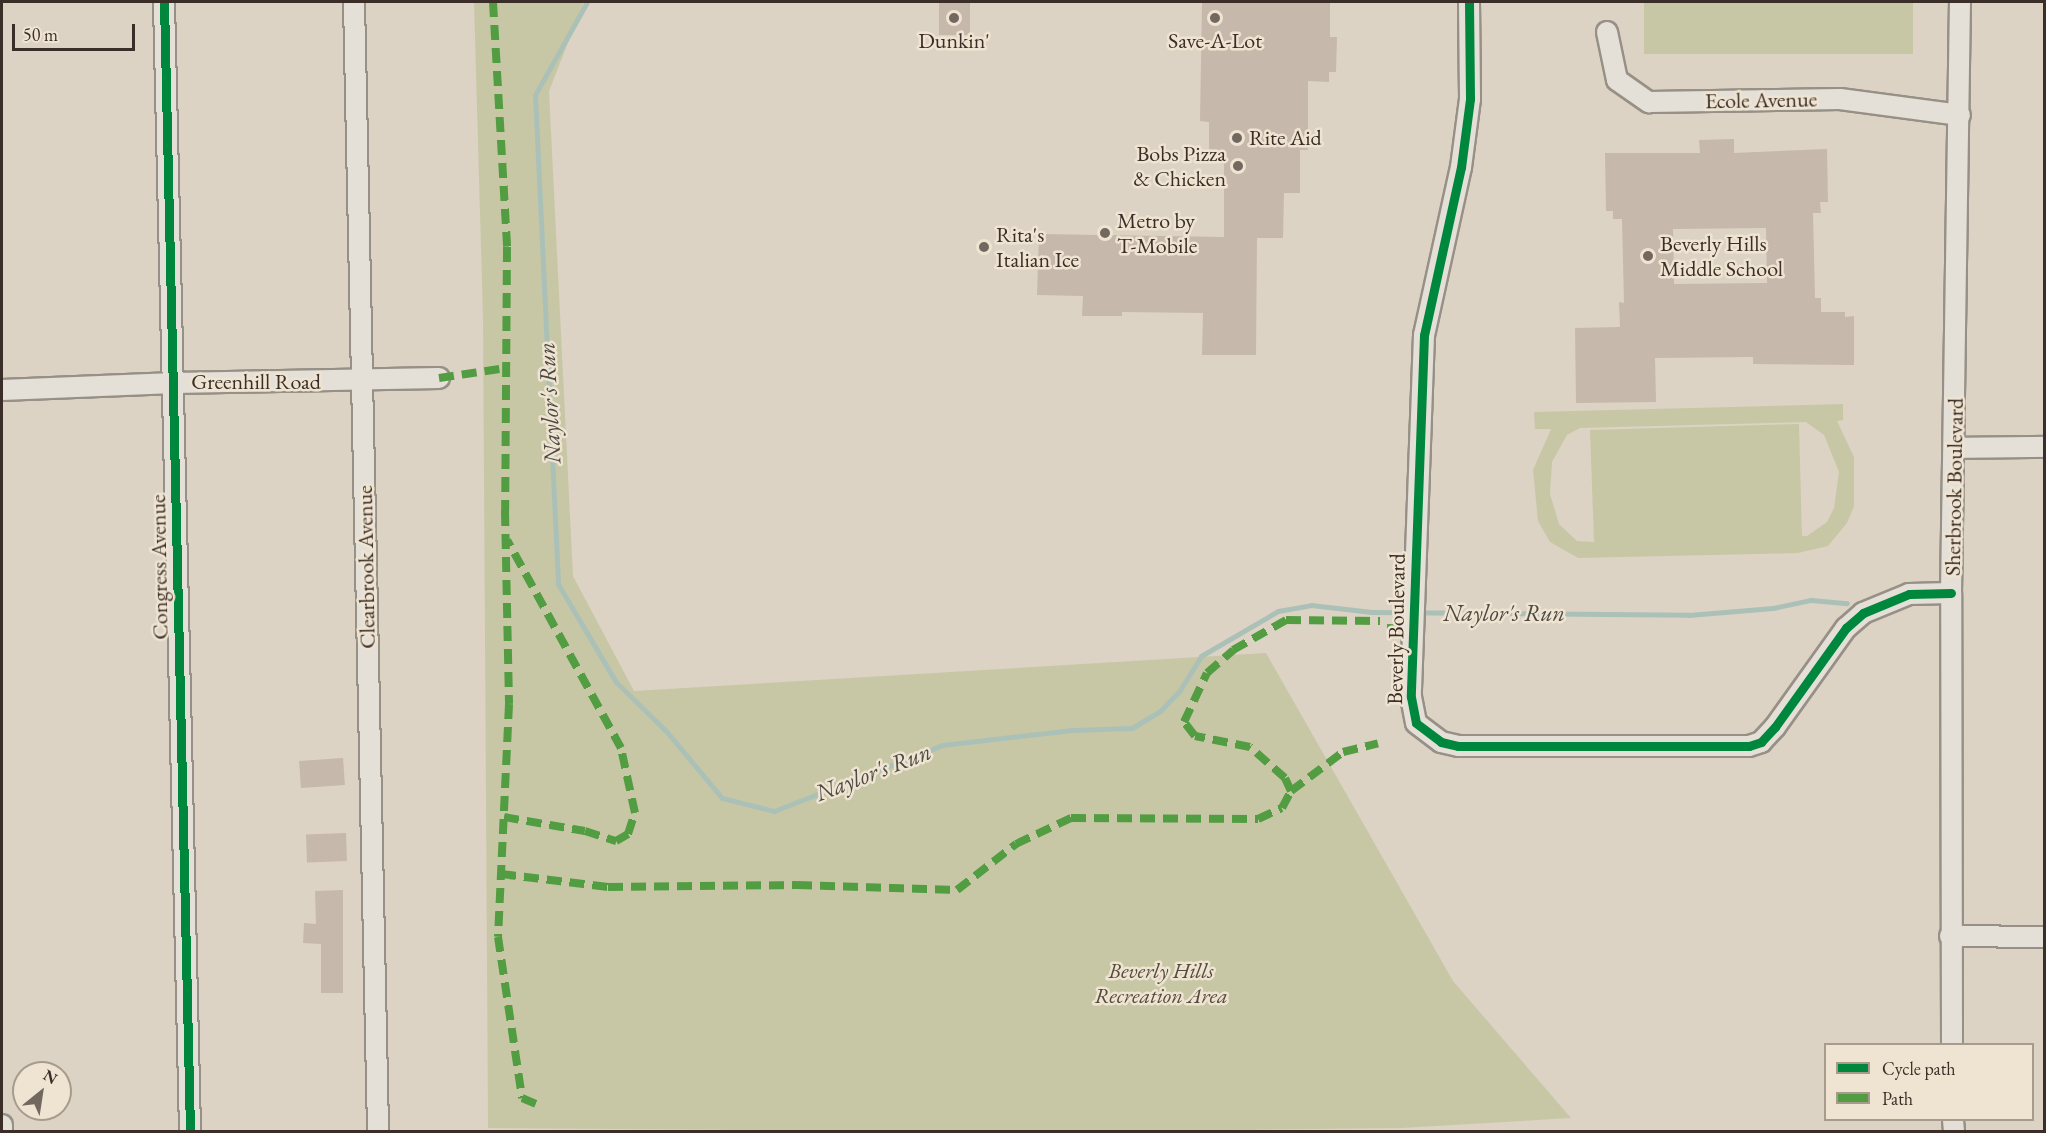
<!DOCTYPE html>
<style>
body{margin:0}
#map{position:relative;width:2046px;height:1133px;overflow:hidden;background:#dcd3c4;font-family:"EB Garamond",serif}
div>[style]{position:absolute}
.green>*{inset:0;background:#c7c7a6;transform-origin:0 0}
.stream>*{height:5px;margin:-2.5px;padding:0 2.5px;transform-origin:2.5px;border-radius:2.5px;background:#abc1b7}
.building>*{inset:0;background:#c6b8aa;transform-origin:0 0}
.roads{filter:drop-shadow(2px 0 #979086) drop-shadow(-2px 0 #979086) drop-shadow(0 2px #979086) drop-shadow(0 -2px #979086)}
.minor>*{height:20px;margin:-10px;padding:0 10px;transform-origin:10px;border-radius:10px;background:#e4e0d8}
.quiet>*{height:8px;margin-top:-4px;transform-origin:0;background:repeating-linear-gradient(90deg,#529d41 0 15px,transparent 0 23px)}
.cycleway>*{height:9px;margin:-4.5px;padding:0 4.5px;transform-origin:4.5px;border-radius:4.5px;background:#00873e}
.dots>*{width:16px;height:16px;translate:-50% -50%;box-sizing:border-box;border:3px solid #efe4d2;border-radius:50%}
span{translate:-50% -50%;white-space:nowrap;text-align:center;line-height:1.15;-webkit-text-stroke:5px #efe4d2;paint-order:stroke}
.poi-label{font-size:22px;color:#3b2e28}
.left{translate:0 -50%;text-align:left}
.right{translate:-100% -50%;text-align:right}
.street-label{font-size:22px;color:#3b2e28}
.park-label{font-size:22px;color:#544b3c;font-style:italic}
.water-label{font-size:24px;color:#4d4a43;font-style:italic}
.frame{position:absolute;inset:0;border:3px solid #3b2e28;pointer-events:none}
.legend{position:absolute;left:1824px;top:1043px;width:210px;height:78px;box-sizing:border-box;background:#efe4d2;border:2px solid #a79b8e;margin:0;padding:8px 10px;list-style:none;font-size:18px;color:#3b2e28}
.legend li{display:flex;align-items:center;gap:12px;height:30px}
.legend b{width:30px;border:2px solid #a79b8e}
.north{position:absolute;left:12px;top:1061px;width:60px;height:60px;box-sizing:border-box;background:#efe4d2;border:2px solid #a79b8e;border-radius:50%;rotate:30deg;font-size:16px;font-weight:700;line-height:24px;text-align:center;color:#3b2e28}
.north::after{content:'';display:block;margin:auto;width:21px;height:27px;background:#73685f;clip-path:polygon(50% 0,100% 100%,50% 72%,0 100%)}
.scale{position:absolute;left:12px;top:24px;width:123px;height:27px;box-sizing:border-box;border:3px solid #3b2e28;border-top:0;padding-left:8px;font-size:18px;line-height:21px;white-space:nowrap;color:#3b2e28;-webkit-text-stroke:4px #efe4d2;paint-order:stroke}
</style>
<div id="map">
<div class="green">
<div style="clip-path:polygon(474px 2px,584px 2px,549px 91px,573px 576px,634px 691px,1266px 653px,1453px 981px,1571px 1118px,1402px 1128px,1067px 1132px,488px 1128px,483px 318px)"></div>
<div style="left:1644px;top:2px;width:269px;height:52px"></div>
<div style="clip-path:polygon(evenodd,1843px 404px,1843px 420px,1837px 421px,1854px 457px,1854px 506px,1847px 523px,1828px 546px,1798px 553px,1578px 558px,1550px 542px,1538px 521px,1533px 470px,1551px 429px,1535px 429px,1534px 412px,1843px 404px,1806px 422px,1824px 435px,1839px 472px,1834px 508px,1827px 522px,1807px 536px,1802px 536px,1799px 424px,1590px 430px,1594px 542px,1577px 541px,1559px 524px,1550px 494px,1552px 462px,1567px 435px,1580px 428px,1806px 422px)"></div>
</div>
<div class="stream">
<div style="left:587px;top:2px;width:107px;rotate:119.2deg"></div>
<div style="left:535px;top:95px;width:490px;rotate:87.3deg"></div>
<div style="left:558px;top:584px;width:114px;rotate:59.4deg"></div>
<div style="left:616px;top:682px;width:71px;rotate:44.4deg"></div>
<div style="left:667px;top:732px;width:86px;rotate:50.2deg"></div>
<div style="left:722px;top:798px;width:54px;rotate:14deg"></div>
<div style="left:774px;top:811px;width:180px;rotate:-21.4deg"></div>
<div style="left:942px;top:745px;width:131px;rotate:-6.6deg"></div>
<div style="left:1072px;top:730px;width:60px;rotate:-1.9deg"></div>
<div style="left:1132px;top:728px;width:33px;rotate:-31deg"></div>
<div style="left:1160px;top:711px;width:29px;rotate:-46deg"></div>
<div style="left:1180px;top:690px;width:40px;rotate:-58deg"></div>
<div style="left:1201px;top:656px;width:89px;rotate:-30.3deg"></div>
<div style="left:1278px;top:611px;width:34px;rotate:-10deg"></div>
<div style="left:1311px;top:605px;width:61px;rotate:6.5deg"></div>
<div style="left:1372px;top:612px;width:317px;rotate:0.5deg"></div>
<div style="left:1689px;top:615px;width:84px;rotate:-4.8deg"></div>
<div style="left:1773px;top:608px;width:39px;rotate:-12deg"></div>
<div style="left:1811px;top:600px;width:36px;rotate:5deg"></div>
</div>
<div class="building">
<div style="left:939px;top:2px;width:31px;height:33px"></div>
<div style="clip-path:polygon(1202px 2px,1330px 2px,1330px 37px,1337px 37px,1336px 72px,1329px 72px,1329px 82px,1308px 81px,1308px 150px,1300px 150px,1300px 193px,1284px 193px,1283px 238px,1257px 238px,1256px 355px,1202px 355px,1203px 313px,1122px 312px,1122px 316px,1082px 316px,1083px 296px,1037px 295px,1039px 234px,1224px 237px,1224px 153px,1209px 152px,1209px 122px,1200px 121px)"></div>
<div style="clip-path:polygon(evenodd,1734px 139px,1734px 153px,1827px 149px,1828px 202px,1820px 202px,1821px 213px,1813px 213px,1815px 298px,1821px 298px,1821px 312px,1845px 312px,1845px 317px,1854px 316px,1854px 365px,1753px 364px,1753px 357px,1655px 358px,1656px 402px,1576px 403px,1575px 328px,1620px 327px,1619px 302px,1624px 303px,1622px 219px,1613px 219px,1613px 211px,1606px 211px,1605px 153px,1700px 153px,1699px 140px,1734px 139px,1766px 228px,1767px 283px,1674px 284px,1673px 229px,1766px 228px)"></div>
<div style="left:343px;top:758px;width:27px;height:44px;rotate:86deg"></div>
<div style="left:346px;top:833px;width:28px;height:40px;rotate:88deg"></div>
<div style="clip-path:polygon(343px 890px,343px 993px,321px 993px,321px 944px,303px 943px,304px 923px,316px 924px,315px 891px)"></div>
</div>
<div class="roads">
<div class="minor">
<div style="left:164px;top:2px;width:1130px;rotate:88.68deg"></div>
<div style="left:354px;top:2px;width:1130px;rotate:88.78deg"></div>
<div style="left:1469px;top:2px;width:97px;rotate:89.4deg"></div>
<div style="left:1470px;top:99px;width:69px;rotate:97.5deg"></div>
<div style="left:1461px;top:167px;width:172px;rotate:102.4deg"></div>
<div style="left:1424px;top:335px;width:362px;rotate:92.1deg"></div>
<div style="left:1411px;top:697px;width:26px;rotate:79deg"></div>
<div style="left:1416px;top:723px;width:31px;rotate:37deg"></div>
<div style="left:1441px;top:742px;width:17px;rotate:13deg"></div>
<div style="left:1458px;top:746px;width:291px"></div>
<div style="left:1749px;top:746px;width:13px;rotate:-18deg"></div>
<div style="left:1761px;top:742px;width:21px;rotate:-47deg"></div>
<div style="left:1775px;top:727px;width:122px;rotate:-54.4deg"></div>
<div style="left:1846px;top:628px;width:23px;rotate:-41deg"></div>
<div style="left:1863px;top:613px;width:50px;rotate:-22.4deg"></div>
<div style="left:1909px;top:594px;width:42px;rotate:-1.4deg"></div>
<div style="left:1607px;top:32px;width:49px;rotate:78.2deg"></div>
<div style="left:1617px;top:80px;width:39px;rotate:35deg"></div>
<div style="left:1649px;top:102px;width:191px;rotate:-0.9deg"></div>
<div style="left:1840px;top:99px;width:121px;rotate:7.6deg"></div>
<div style="left:2px;top:390px;width:172px;rotate:-2.3deg"></div>
<div style="left:174px;top:383px;width:265px;rotate:-1.1deg"></div>
<div style="left:1956px;top:448px;width:88px;rotate:-0.7deg"></div>
<div style="left:1950px;top:936px;width:94px;rotate:0.6deg"></div>
<div style="left:1952px;top:1044px;width:451px;rotate:-90.1deg"></div>
<div style="left:1951px;top:593px;width:591px;rotate:-89.13deg"></div>
<div style="left:1953px;top:1120px;width:12px;rotate:85deg"></div>
<div style="left:2px;top:1125px;width:7px;rotate:90deg"></div>
</div>
</div>
<div class="quiet">
<div style="left:493px;top:2px;width:245px;rotate:86.7deg"></div>
<div style="left:507px;top:247px;width:264px;rotate:90.4deg"></div>
<div style="left:505px;top:511px;width:193px;rotate:88.8deg"></div>
<div style="left:509px;top:704px;width:233px;rotate:92.7deg"></div>
<div style="left:498px;top:937px;width:163px;rotate:81.5deg"></div>
<div style="left:522px;top:1098px;width:15px;rotate:23deg"></div>
<div style="left:439px;top:378px;width:68px;rotate:-8.5deg"></div>
<div style="left:1387px;top:628px;width:26px;rotate:2deg"></div>
<div style="left:1291px;top:791px;width:65px;rotate:-36.9deg"></div>
<div style="left:1343px;top:752px;width:36px;rotate:-14deg"></div>
<div style="left:504px;top:817px;width:82px;rotate:9.8deg"></div>
<div style="left:585px;top:831px;width:33px;rotate:18deg"></div>
<div style="left:616px;top:841px;width:14px;rotate:-30deg"></div>
<div style="left:628px;top:834px;width:22px;rotate:-72deg"></div>
<div style="left:635px;top:813px;width:66px;rotate:-102.2deg"></div>
<div style="left:621px;top:748px;width:237px;rotate:-118.7deg"></div>
<div style="left:501px;top:874px;width:108px;rotate:6.9deg"></div>
<div style="left:608px;top:887px;width:189px;rotate:-0.6deg"></div>
<div style="left:797px;top:885px;width:160px;rotate:1.8deg"></div>
<div style="left:957px;top:890px;width:75px;rotate:-37.9deg"></div>
<div style="left:1016px;top:844px;width:61px;rotate:-25.3deg"></div>
<div style="left:1071px;top:818px;width:187px;rotate:0.3deg"></div>
<div style="left:1258px;top:819px;width:26px;rotate:-25deg"></div>
<div style="left:1282px;top:808px;width:19px;rotate:-62deg"></div>
<div style="left:1291px;top:791px;width:14px;rotate:-115deg"></div>
<div style="left:1285px;top:778px;width:47px;rotate:-138.5deg"></div>
<div style="left:1250px;top:747px;width:56px;rotate:-168.7deg"></div>
<div style="left:1195px;top:736px;width:18px;rotate:-128deg"></div>
<div style="left:1184px;top:722px;width:54px;rotate:-64.9deg"></div>
<div style="left:1207px;top:673px;width:35px;rotate:-41deg"></div>
<div style="left:1233px;top:650px;width:61px;rotate:-29.5deg"></div>
<div style="left:1286px;top:620px;width:94px;rotate:0.6deg"></div>
</div>
<div class="cycleway">
<div style="left:164px;top:2px;width:1130px;rotate:88.68deg"></div>
<div style="left:1469px;top:2px;width:97px;rotate:89.4deg"></div>
<div style="left:1470px;top:99px;width:69px;rotate:97.5deg"></div>
<div style="left:1461px;top:167px;width:172px;rotate:102.4deg"></div>
<div style="left:1424px;top:335px;width:362px;rotate:92.1deg"></div>
<div style="left:1411px;top:697px;width:26px;rotate:79deg"></div>
<div style="left:1416px;top:723px;width:31px;rotate:37deg"></div>
<div style="left:1441px;top:742px;width:17px;rotate:13deg"></div>
<div style="left:1458px;top:746px;width:291px"></div>
<div style="left:1749px;top:746px;width:13px;rotate:-18deg"></div>
<div style="left:1761px;top:742px;width:21px;rotate:-47deg"></div>
<div style="left:1775px;top:727px;width:122px;rotate:-54.4deg"></div>
<div style="left:1846px;top:628px;width:23px;rotate:-41deg"></div>
<div style="left:1863px;top:613px;width:50px;rotate:-22.4deg"></div>
<div style="left:1909px;top:594px;width:42px;rotate:-1.4deg"></div>
</div>
<div class="dots">
<div style="left:954px;top:18px;background:#73685f"></div>
<div style="left:1215px;top:18px;background:#73685f"></div>
<div style="left:1237px;top:138px;background:#73685f"></div>
<div style="left:1238px;top:166px;background:#73685f"></div>
<div style="left:1105px;top:233px;background:#73685f"></div>
<div style="left:984px;top:247px;background:#73685f"></div>
<div style="left:1648px;top:256px;background:#73685f"></div>
</div>
<div class="poi-label">
<span style="left:954px;top:41px">Dunkin'</span>
<span style="left:1215px;top:41px">Save-A-Lot</span>
<span class="left" style="left:1249px;top:138px">Rite Aid</span>
<span class="right" style="left:1226px;top:166px">Bobs Pizza<br>&amp; Chicken</span>
<span class="left" style="left:1117px;top:233px">Metro by<br>T-Mobile</span>
<span class="left" style="left:996px;top:247px">Rita's<br>Italian Ice</span>
<span class="left" style="left:1660px;top:256px">Beverly Hills<br>Middle School</span>
</div>
<div class="street-label">
<span style="left:1761px;top:100px;rotate:-1deg">Ecole Avenue</span>
<span style="left:256px;top:382px">Greenhill Road</span>
<span style="left:1954px;top:487px;rotate:-89deg">Sherbrook Boulevard</span>
<span style="left:159px;top:567px;rotate:-91deg">Congress Avenue</span>
<span style="left:366px;top:567px;rotate:-91deg">Clearbrook Avenue</span>
<span style="left:1396px;top:629px;rotate:-89deg">Beverly Boulevard</span>
</div>
<div class="park-label">
<span style="left:1161px;top:983px">Beverly Hills<br>Recreation Area</span>
</div>
<div class="water-label">
<span style="left:549px;top:403px;rotate:-93deg">Naylor's Run</span>
<span style="left:1504px;top:613px">Naylor's Run</span>
<span style="left:873px;top:772px;rotate:-21deg">Naylor's Run</span>
</div>
<div class="frame"></div>
<ul class="legend">
<li><b style="height:8px;background:#00873e"></b>Cycle path</li>
<li><b style="height:8px;background:#529d41"></b>Path</li>
</ul>
<div class="north">N</div>
<div class="scale">50 m</div>
</div>
